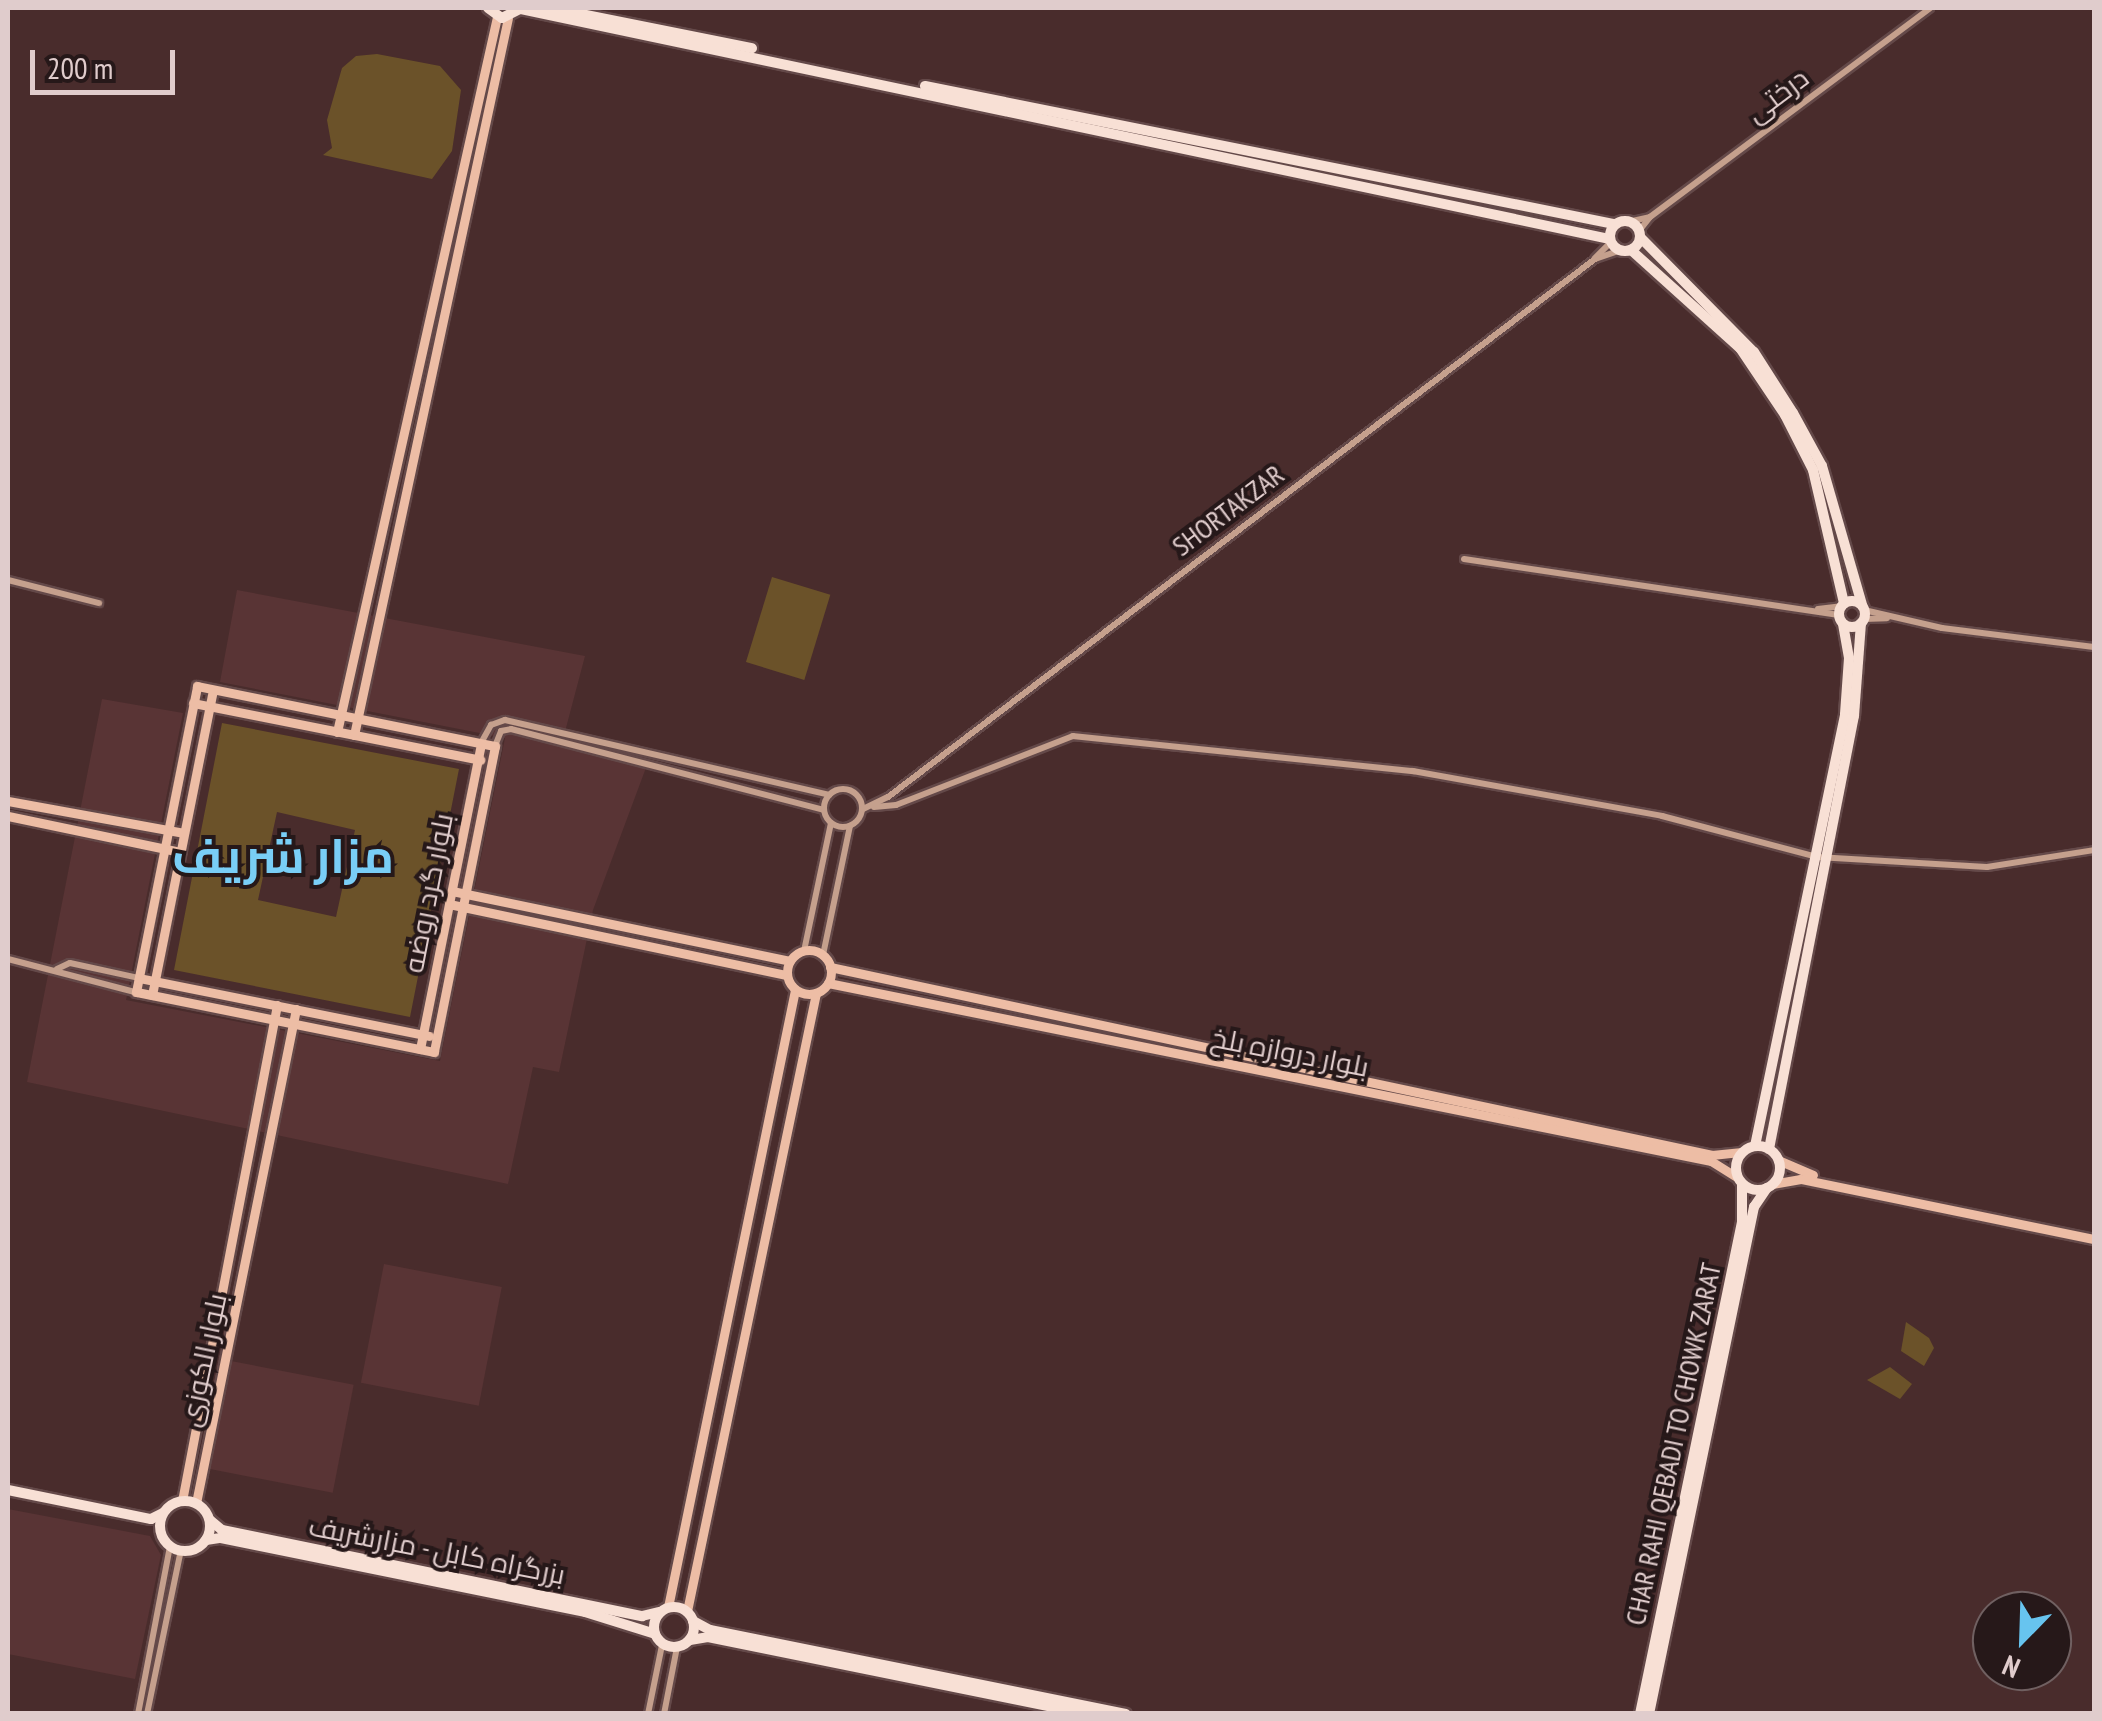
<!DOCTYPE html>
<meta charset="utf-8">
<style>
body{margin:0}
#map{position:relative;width:2102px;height:1721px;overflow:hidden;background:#492c2c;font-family:"PT Sans Narrow",Cairo,sans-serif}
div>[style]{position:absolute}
.built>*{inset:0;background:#593435;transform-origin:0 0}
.green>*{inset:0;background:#6b5229;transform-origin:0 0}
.roads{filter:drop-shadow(2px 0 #644949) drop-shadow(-2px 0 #644949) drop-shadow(0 2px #644949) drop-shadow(0 -2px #644949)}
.secondary>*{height:6px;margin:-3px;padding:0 3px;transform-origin:3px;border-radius:3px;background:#c5a08d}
.secondary>.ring{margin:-3px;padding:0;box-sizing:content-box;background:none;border:6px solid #c5a08d;border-radius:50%}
.primary>*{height:9px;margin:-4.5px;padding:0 4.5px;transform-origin:4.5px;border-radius:4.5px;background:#edbda5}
.primary>.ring{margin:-4.5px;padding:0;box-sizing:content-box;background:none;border:9px solid #edbda5;border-radius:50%}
.highway>*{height:10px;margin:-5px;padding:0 5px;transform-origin:5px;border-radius:5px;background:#f8e0d5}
.highway>.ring{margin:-5px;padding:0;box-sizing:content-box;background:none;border:10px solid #f8e0d5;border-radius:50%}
span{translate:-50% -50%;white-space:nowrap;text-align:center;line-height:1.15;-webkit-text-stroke:8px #261819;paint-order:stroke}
.street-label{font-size:28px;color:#e0cccc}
.town-label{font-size:48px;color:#79cef6;font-weight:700}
.frame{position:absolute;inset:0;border:10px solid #e0cccc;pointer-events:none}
.north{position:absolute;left:1972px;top:1591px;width:100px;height:100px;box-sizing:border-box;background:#261819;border:2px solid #706061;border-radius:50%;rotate:203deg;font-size:28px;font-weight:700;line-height:40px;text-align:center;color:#e0cccc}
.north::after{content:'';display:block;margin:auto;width:35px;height:45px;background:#67c4ef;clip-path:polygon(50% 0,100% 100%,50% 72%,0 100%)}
.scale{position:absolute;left:30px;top:50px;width:145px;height:45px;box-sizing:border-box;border:5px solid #e0cccc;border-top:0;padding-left:12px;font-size:30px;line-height:35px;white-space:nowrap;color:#e0cccc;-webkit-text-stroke:8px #261819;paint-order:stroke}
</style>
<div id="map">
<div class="built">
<div style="clip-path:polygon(237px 590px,585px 656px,562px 743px,647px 765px,593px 910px,559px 1072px,533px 1067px,508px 1184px,27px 1082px,102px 699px,183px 713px,126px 1000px,440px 1061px,505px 738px,220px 682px)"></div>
<div style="left:384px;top:1264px;width:120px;height:121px;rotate:11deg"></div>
<div style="left:231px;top:1361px;width:125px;height:110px;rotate:11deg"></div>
<div style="clip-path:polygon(8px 1509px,150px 1536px,161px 1555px,135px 1679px,8px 1654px)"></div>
</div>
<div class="green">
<div style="clip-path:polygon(377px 54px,440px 66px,461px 90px,452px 151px,432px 179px,323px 155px,332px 148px,327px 120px,342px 68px,356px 56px)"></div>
<div style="left:772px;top:577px;width:61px;height:89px;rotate:17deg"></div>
<div style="clip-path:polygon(evenodd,222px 723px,459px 769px,410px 1017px,174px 970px,222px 723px,277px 812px,355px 830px,336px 917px,258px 900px,277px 812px)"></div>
<div style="clip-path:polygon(1906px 1322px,1929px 1338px,1934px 1348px,1924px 1366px,1901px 1351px)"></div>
<div style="clip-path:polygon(1890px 1367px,1912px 1384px,1900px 1399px,1867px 1380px)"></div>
</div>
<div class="roads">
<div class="secondary">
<div style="left:1628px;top:222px;width:22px;rotate:-13deg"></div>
<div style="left:1639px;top:231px;width:18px;rotate:-52deg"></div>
<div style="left:1650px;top:217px;width:349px;rotate:-36.7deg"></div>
<div style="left:1595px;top:258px;width:23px;rotate:-45deg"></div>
<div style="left:1464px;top:559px;width:379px;rotate:8.5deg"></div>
<div style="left:8px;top:580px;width:94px;rotate:14.2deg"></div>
<div style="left:1818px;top:609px;width:23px;rotate:-7deg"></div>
<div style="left:1864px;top:610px;width:80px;rotate:13deg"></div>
<div style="left:1942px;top:628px;width:153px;rotate:7.1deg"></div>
<div style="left:1864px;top:619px;width:23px;rotate:-2deg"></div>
<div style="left:481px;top:743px;width:21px;rotate:-61deg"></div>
<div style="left:491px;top:725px;width:15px;rotate:-20deg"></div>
<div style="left:505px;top:720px;width:333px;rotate:13deg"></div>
<div style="left:495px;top:746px;width:16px;rotate:-68deg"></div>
<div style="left:501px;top:731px;width:10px;rotate:-11deg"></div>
<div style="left:511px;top:729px;width:323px;rotate:14.5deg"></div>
<div class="ring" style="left:824px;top:789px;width:32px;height:32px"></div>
<div style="left:874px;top:807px;width:22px;rotate:-5deg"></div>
<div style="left:896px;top:805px;width:190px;rotate:-21.3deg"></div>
<div style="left:1073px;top:736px;width:342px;rotate:5.9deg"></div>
<div style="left:1413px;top:771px;width:253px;rotate:10.2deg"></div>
<div style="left:1662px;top:816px;width:160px;rotate:14.8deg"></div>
<div style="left:1817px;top:857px;width:170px;rotate:3.4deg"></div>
<div style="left:1987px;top:867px;width:108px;rotate:-9deg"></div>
<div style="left:863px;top:809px;width:28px;rotate:-26deg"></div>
<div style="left:888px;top:797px;width:888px;rotate:-37.27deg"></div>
<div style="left:1595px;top:259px;width:28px;rotate:-19deg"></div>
<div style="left:804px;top:951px;width:131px;rotate:-78.1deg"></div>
<div style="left:823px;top:955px;width:132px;rotate:-78.2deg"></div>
<div style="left:8px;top:959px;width:131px;rotate:14.6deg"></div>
<div style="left:57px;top:969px;width:14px;rotate:-25deg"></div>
<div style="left:70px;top:963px;width:71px;rotate:12.3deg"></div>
<div style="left:138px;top:1714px;width:171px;rotate:-79.2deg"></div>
<div style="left:147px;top:1714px;width:167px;rotate:-78.3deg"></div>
<div style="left:648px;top:1714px;width:70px;rotate:-78.5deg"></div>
<div style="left:664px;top:1714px;width:68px;rotate:-79deg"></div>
</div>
<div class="primary">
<div style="left:197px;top:686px;width:304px;rotate:11.4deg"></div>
<div style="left:495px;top:746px;width:312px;rotate:101.3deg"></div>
<div style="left:434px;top:1052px;width:304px;rotate:-168.6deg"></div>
<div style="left:136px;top:992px;width:312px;rotate:-78.7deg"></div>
<div style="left:193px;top:703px;width:293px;rotate:11.2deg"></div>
<div style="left:337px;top:732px;width:733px;rotate:-77.39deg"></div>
<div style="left:354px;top:735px;width:733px;rotate:-77.88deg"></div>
<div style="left:8px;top:801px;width:179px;rotate:10.3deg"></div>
<div style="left:8px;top:816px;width:176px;rotate:11.8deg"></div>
<div style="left:452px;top:891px;width:345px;rotate:11.7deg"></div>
<div style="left:449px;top:904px;width:345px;rotate:11.9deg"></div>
<div class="ring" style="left:787px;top:950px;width:35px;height:35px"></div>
<div style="left:830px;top:967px;width:902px;rotate:12.03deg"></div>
<div style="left:1712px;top:1155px;width:30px;rotate:-6deg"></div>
<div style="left:139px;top:978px;width:296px;rotate:11.3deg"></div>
<div style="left:828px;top:983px;width:901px;rotate:11.4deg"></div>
<div style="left:1711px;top:1161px;width:32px;rotate:32deg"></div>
<div style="left:152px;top:995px;width:311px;rotate:-78.7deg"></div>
<div style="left:420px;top:1049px;width:311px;rotate:-78.7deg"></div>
<div style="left:1778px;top:1160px;width:38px;rotate:23deg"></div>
<div style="left:1772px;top:1184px;width:29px;rotate:-10deg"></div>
<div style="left:1801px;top:1179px;width:299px;rotate:11.6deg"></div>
<div style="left:182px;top:1501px;width:505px;rotate:-79.16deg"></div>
<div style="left:196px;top:1503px;width:504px;rotate:-78.56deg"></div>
<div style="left:668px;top:1607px;width:630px;rotate:-78.37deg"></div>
<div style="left:687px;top:1611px;width:631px;rotate:-78.21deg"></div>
</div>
<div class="highway">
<div style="left:488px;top:8px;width:17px;rotate:36deg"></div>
<div style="left:502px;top:18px;width:22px;rotate:-27deg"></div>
<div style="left:551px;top:8px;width:205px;rotate:11.3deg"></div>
<div style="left:521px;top:9px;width:1113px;rotate:11.93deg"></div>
<div style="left:925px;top:86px;width:703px;rotate:11.33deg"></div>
<div class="ring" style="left:1610px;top:221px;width:20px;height:20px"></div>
<div style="left:1640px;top:237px;width:162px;rotate:45.3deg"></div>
<div style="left:1754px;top:352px;width:72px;rotate:57.4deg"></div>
<div style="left:1793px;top:413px;width:60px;rotate:61.3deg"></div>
<div style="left:1822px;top:466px;width:145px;rotate:73.9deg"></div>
<div style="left:1631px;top:250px;width:147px;rotate:42deg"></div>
<div style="left:1740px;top:348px;width:81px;rotate:56.1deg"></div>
<div style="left:1785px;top:415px;width:62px;rotate:63deg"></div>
<div style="left:1813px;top:470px;width:137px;rotate:76.9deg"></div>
<div class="ring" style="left:1839px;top:601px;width:16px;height:16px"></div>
<div style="left:1755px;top:1146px;width:441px;rotate:-78.2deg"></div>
<div style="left:1845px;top:714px;width:56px;rotate:-85.9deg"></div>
<div style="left:1849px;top:658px;width:35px;rotate:-100deg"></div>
<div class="ring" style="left:1736px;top:1146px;width:34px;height:34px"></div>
<div style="left:1769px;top:1149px;width:441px;rotate:-78.9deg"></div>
<div style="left:1854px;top:716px;width:93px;rotate:-85.7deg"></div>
<div style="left:8px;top:1490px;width:146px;rotate:11.5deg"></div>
<div style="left:151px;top:1519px;width:13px;rotate:-27deg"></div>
<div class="ring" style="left:160px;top:1501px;width:40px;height:40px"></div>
<div style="left:210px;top:1520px;width:16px;rotate:40deg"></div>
<div style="left:222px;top:1530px;width:429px;rotate:11.6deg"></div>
<div style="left:642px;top:1616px;width:18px;rotate:-13deg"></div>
<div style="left:206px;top:1540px;width:15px;rotate:-8deg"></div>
<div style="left:221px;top:1538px;width:371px;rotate:11.5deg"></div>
<div style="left:585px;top:1612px;width:73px;rotate:17.4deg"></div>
<div class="ring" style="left:654px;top:1607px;width:30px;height:30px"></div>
<div style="left:693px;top:1621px;width:19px;rotate:28deg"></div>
<div style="left:710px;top:1630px;width:424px;rotate:11.4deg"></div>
<div style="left:690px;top:1640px;width:18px;rotate:-9deg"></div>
<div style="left:708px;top:1637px;width:386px;rotate:11.5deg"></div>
<div style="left:1640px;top:1714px;width:502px;rotate:-78.29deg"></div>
<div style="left:1742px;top:1222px;width:38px;rotate:-90deg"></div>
<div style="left:1649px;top:1714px;width:518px;rotate:-78.3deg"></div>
<div style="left:1754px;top:1207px;width:23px;rotate:-56deg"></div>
</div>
</div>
<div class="street-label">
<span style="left:1777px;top:95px;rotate:-37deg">درختی</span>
<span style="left:1228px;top:510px;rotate:-37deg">SHORTAKZAR</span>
<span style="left:428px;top:893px;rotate:-79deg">بلوار گرد روضه</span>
<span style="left:1290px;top:1052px;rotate:11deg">بلوار دروازه بلخ</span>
<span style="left:203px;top:1360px;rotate:-78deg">بلوار الکوزی</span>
<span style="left:1673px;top:1444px;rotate:-78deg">CHAR RAHI QEBADI TO CHOWK ZARAT</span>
<span style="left:437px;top:1550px;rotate:11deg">بزرگراه کابل - مزارشریف</span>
</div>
<div class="town-label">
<span style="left:283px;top:856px">مزار شريف</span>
</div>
<div class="frame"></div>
<div class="north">N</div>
<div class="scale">200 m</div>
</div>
